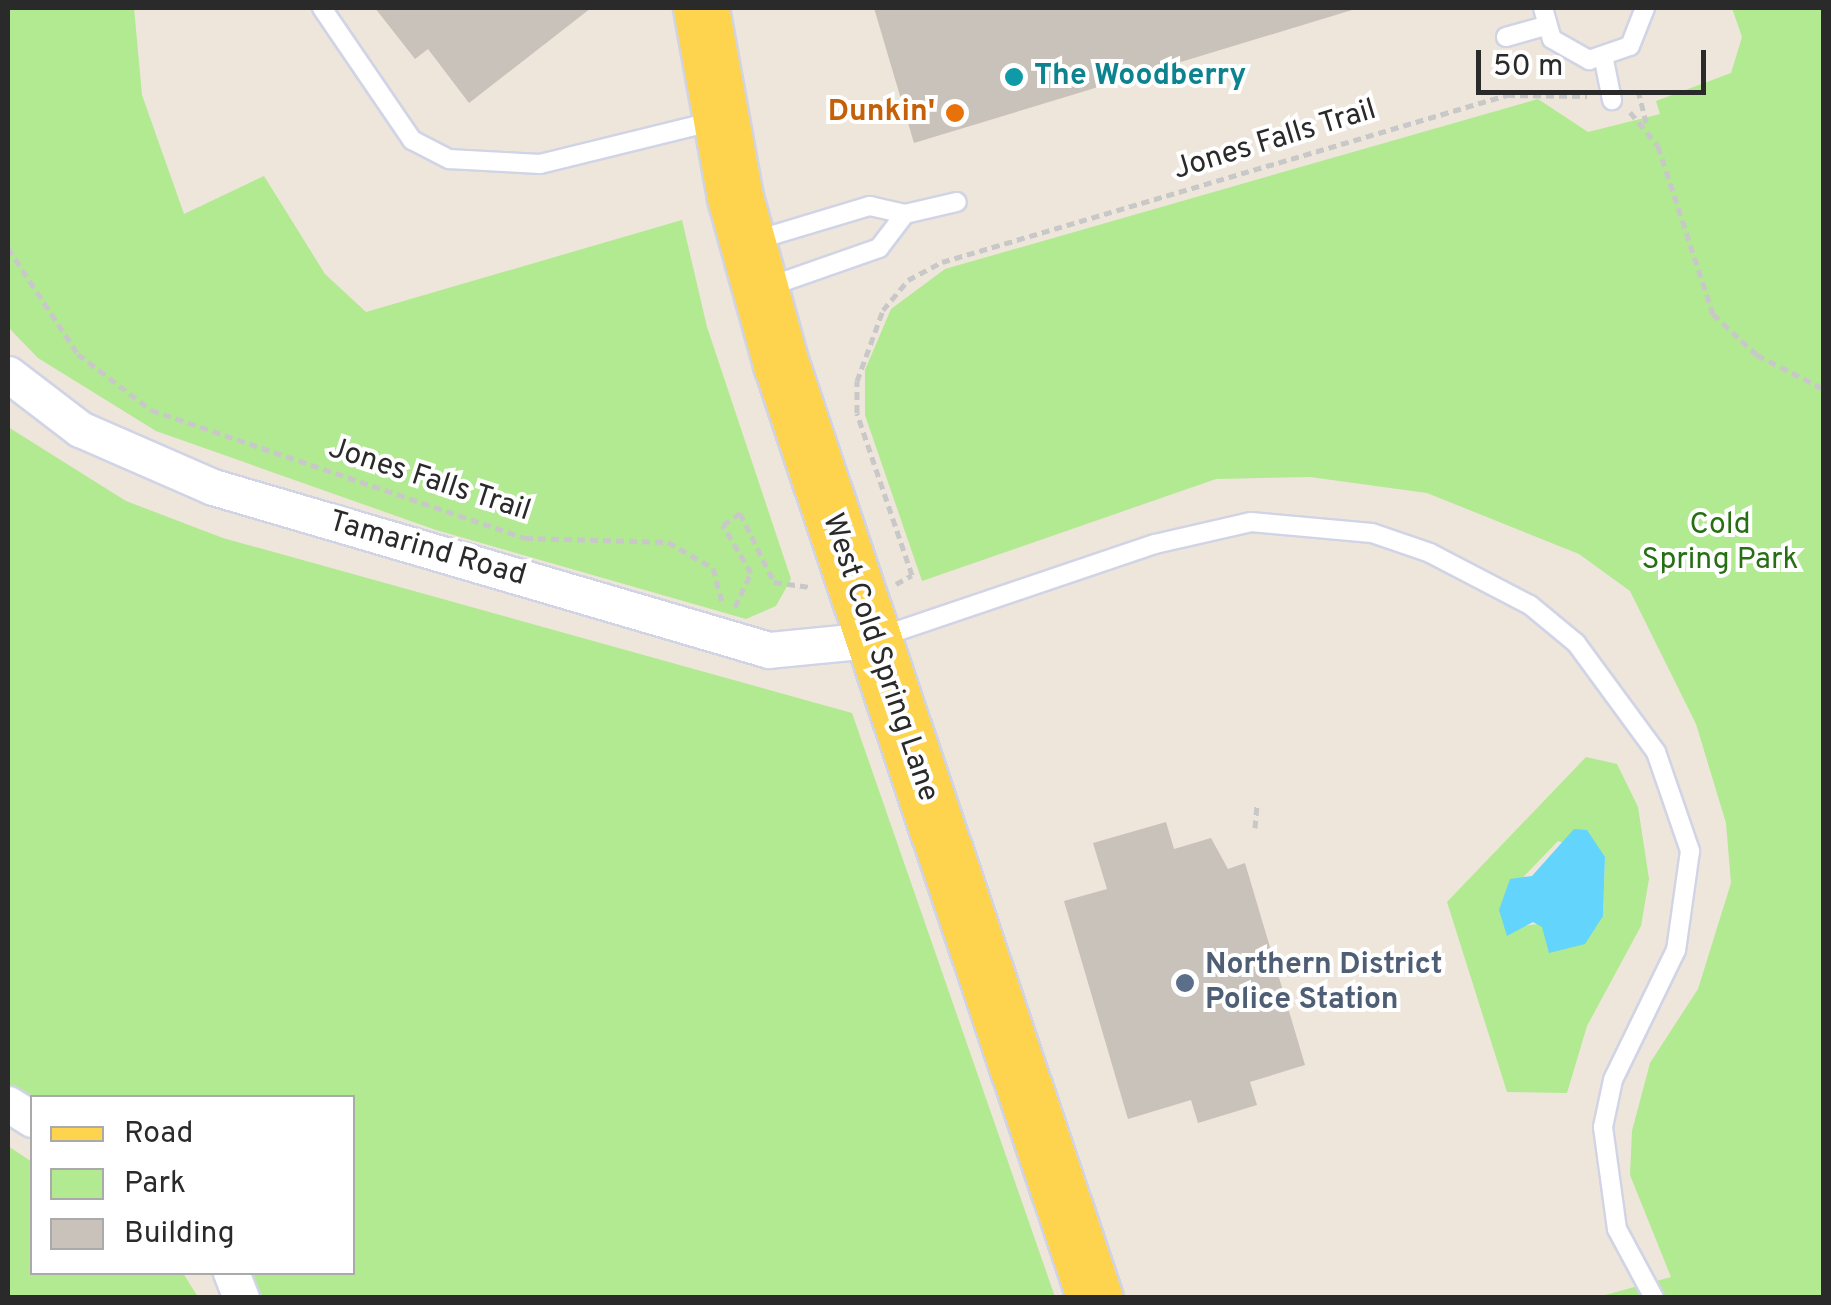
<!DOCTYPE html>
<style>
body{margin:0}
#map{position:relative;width:1831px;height:1305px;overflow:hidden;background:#eee5db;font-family:Overpass,sans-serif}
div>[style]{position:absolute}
.green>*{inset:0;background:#b1ea91}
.water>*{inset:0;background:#63d4fb}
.building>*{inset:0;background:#c9c2ba}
.path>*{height:5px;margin-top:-2.5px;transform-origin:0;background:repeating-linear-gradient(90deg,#c8c8c8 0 8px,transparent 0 13px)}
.roads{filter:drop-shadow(2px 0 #d0d4e5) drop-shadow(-2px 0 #d0d4e5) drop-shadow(0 2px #d0d4e5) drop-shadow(0 -2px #d0d4e5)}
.service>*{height:18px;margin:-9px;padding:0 9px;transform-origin:9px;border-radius:9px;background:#fff}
.minor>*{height:35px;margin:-17.5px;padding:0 17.5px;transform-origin:17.5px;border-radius:17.5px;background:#fff}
.primary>*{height:55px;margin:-27.5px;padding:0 27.5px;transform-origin:27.5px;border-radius:27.5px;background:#fed44f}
.dots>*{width:28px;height:28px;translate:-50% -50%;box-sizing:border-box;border:5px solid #fff;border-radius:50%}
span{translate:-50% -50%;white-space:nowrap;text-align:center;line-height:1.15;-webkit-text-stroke:8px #fff;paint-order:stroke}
.culture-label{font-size:30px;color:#0d838f;font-weight:700}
.left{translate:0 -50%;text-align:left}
.food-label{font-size:30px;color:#c56008;font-weight:700}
.right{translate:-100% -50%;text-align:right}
.street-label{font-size:30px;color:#2a2a2a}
.park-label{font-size:30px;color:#276f13}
.service-label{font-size:30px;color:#4e5e75;font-weight:700}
.frame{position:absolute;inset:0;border:10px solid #2a2a2a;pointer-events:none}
.legend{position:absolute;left:30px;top:1095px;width:325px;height:180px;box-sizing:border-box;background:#fff;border:2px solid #aaa;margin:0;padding:12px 18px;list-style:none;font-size:30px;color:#2a2a2a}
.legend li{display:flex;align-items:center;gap:20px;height:50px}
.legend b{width:50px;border:2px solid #aaa}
.scale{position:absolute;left:1476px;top:50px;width:230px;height:45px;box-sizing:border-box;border:5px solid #2a2a2a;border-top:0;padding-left:12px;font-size:30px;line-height:35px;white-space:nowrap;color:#2a2a2a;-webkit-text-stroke:8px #fff;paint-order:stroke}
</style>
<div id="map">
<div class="green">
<div style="clip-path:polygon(8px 8px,134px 8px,142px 95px,184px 214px,264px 176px,325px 274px,366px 312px,682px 220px,707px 327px,791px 579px,776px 606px,746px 619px,436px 530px,156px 431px,38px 358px,8px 327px)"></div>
<div style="clip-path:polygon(1732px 8px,1823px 8px,1823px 1297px,1598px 1297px,1671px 1277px,1630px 1175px,1632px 1131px,1650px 1063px,1698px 989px,1731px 883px,1726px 823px,1696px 724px,1630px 591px,1579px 554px,1427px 493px,1310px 477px,1216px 479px,922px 581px,865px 415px,865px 370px,891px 309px,945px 269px,1538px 99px,1588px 132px,1660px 114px,1656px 101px,1731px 73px,1742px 37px)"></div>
<div style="clip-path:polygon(8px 427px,126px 501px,223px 538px,852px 713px,1055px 1297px,256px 1297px,245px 1273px,352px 1272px,352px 1098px,32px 1103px,8px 1087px)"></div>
<div style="clip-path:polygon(evenodd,1586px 757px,1617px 764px,1638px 807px,1649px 879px,1641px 926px,1587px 1026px,1567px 1093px,1507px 1092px,1447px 902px,1586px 757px,1558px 841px,1605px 857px,1603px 916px,1522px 926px,1504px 897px,1558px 841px)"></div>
<div style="clip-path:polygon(8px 1146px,32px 1162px,32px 1272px,183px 1273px,198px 1297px,8px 1297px)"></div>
</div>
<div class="water">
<div style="clip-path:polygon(1574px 829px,1587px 830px,1605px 857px,1603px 916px,1585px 944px,1549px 953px,1542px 927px,1533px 922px,1507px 936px,1499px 910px,1510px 879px,1532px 876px)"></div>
</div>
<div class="building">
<div style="clip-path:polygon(375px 8px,591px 8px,469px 103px,428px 49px,415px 59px)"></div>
<div style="clip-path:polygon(874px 8px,1351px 8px,1352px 10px,914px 143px)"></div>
<div style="clip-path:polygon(1166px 822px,1174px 849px,1211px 838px,1228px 869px,1245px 863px,1305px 1065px,1250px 1082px,1257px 1105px,1198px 1123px,1191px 1100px,1128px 1119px,1064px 901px,1107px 889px,1093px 843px)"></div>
</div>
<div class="path">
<div style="left:1638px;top:90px;width:34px;rotate:76deg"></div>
<div style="left:1630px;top:112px;width:44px;rotate:50.5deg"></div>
<div style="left:1658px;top:146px;width:177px;rotate:71.9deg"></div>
<div style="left:1713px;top:314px;width:60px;rotate:43deg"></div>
<div style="left:1757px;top:355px;width:75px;rotate:26.9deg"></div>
<div style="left:8px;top:248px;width:127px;rotate:56.6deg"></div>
<div style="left:78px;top:354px;width:92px;rotate:37.5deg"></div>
<div style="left:151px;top:410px;width:395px;rotate:18.9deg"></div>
<div style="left:525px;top:538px;width:143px;rotate:1.6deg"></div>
<div style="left:668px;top:542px;width:52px;rotate:30deg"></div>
<div style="left:713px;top:568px;width:34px;rotate:75deg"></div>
<div style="left:896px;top:584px;width:18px;rotate:-29deg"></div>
<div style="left:912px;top:575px;width:171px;rotate:-108.8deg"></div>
<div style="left:857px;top:413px;width:32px;rotate:-90deg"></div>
<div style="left:857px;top:381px;width:76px;rotate:-69.9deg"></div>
<div style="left:883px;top:310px;width:39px;rotate:-50deg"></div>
<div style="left:908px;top:280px;width:38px;rotate:-28deg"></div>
<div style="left:942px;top:262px;width:589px;rotate:-16.47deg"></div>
<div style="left:1507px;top:95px;width:80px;rotate:0.7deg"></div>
<div style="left:735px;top:607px;width:38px;rotate:-65deg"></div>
<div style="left:751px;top:573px;width:56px;rotate:-120.3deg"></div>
<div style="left:723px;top:525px;width:21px;rotate:-35deg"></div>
<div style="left:740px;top:513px;width:77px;rotate:63.8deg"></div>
<div style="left:774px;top:582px;width:36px;rotate:8deg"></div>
<div style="left:1255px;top:828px;width:23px;rotate:-85deg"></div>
</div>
<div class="roads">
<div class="service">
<div style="left:322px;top:8px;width:160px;rotate:55.7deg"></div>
<div style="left:412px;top:140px;width:42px;rotate:27.2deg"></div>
<div style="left:449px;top:159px;width:91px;rotate:3.1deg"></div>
<div style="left:540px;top:164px;width:180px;rotate:-13.8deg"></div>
<div style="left:1543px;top:8px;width:32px;rotate:74deg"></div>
<div style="left:1552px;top:39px;width:43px;rotate:29.6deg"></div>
<div style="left:1589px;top:60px;width:43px;rotate:-18.9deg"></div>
<div style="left:1630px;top:46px;width:41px;rotate:-68.5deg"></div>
<div style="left:1506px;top:37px;width:41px;rotate:-15.8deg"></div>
<div style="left:1604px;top:60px;width:41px;rotate:78.7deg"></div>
<div style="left:753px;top:241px;width:122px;rotate:-16.7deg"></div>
<div style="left:870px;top:206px;width:36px;rotate:13deg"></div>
<div style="left:905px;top:214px;width:53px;rotate:-13deg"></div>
<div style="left:765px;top:288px;width:121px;rotate:-19.3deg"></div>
<div style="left:879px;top:248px;width:43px;rotate:-52.6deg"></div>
<div style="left:880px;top:637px;width:290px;rotate:-18.7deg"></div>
<div style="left:1155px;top:544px;width:98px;rotate:-12.9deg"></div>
<div style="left:1251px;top:522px;width:121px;rotate:5.2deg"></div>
<div style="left:1372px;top:533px;width:61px;rotate:19deg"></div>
<div style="left:1430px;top:553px;width:113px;rotate:27.5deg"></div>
<div style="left:1530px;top:605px;width:60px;rotate:39.6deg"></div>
<div style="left:1576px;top:643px;width:135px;rotate:53.7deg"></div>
<div style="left:1656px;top:752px;width:105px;rotate:71deg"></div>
<div style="left:1690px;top:851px;width:100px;rotate:98deg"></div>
<div style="left:1676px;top:950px;width:144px;rotate:115.9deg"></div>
<div style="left:1613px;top:1080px;width:48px;rotate:102deg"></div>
<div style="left:1603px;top:1127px;width:103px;rotate:82.2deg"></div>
<div style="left:1617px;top:1229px;width:78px;rotate:61.8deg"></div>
</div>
<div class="minor">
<div style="left:8px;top:374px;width:91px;rotate:37.4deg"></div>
<div style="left:80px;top:429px;width:145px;rotate:23.6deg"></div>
<div style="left:213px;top:487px;width:579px;rotate:16.34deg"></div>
<div style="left:769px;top:650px;width:102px;rotate:-5.6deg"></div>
<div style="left:8px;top:1104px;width:28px;rotate:32deg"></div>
<div style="left:231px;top:1272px;width:28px;rotate:69deg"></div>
</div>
<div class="primary">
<div style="left:701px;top:8px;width:192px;rotate:79.8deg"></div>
<div style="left:735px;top:197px;width:173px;rotate:74.6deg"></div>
<div style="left:781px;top:364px;width:985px;rotate:71.42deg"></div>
</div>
</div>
<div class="dots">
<div style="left:1014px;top:77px;background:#0f9aa8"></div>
<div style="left:955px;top:113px;background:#e8710a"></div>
<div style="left:1185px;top:983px;background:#5c6f8a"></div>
</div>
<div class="culture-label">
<span class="left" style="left:1034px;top:77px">The Woodberry</span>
</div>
<div class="food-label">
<span class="right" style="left:935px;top:113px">Dunkin'</span>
</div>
<div class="street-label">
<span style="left:1275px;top:141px;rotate:-17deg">Jones Falls Trail</span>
<span style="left:429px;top:481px;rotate:18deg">Jones Falls Trail</span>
<span style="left:427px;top:550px;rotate:16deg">Tamarind Road</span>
<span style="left:879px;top:658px;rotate:71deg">West Cold Spring Lane</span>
</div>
<div class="park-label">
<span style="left:1720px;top:543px">Cold<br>Spring Park</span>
</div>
<div class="service-label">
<span class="left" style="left:1205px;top:983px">Northern District<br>Police Station</span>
</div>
<div class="frame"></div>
<ul class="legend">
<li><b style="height:12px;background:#fed44f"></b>Road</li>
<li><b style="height:28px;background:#b1ea91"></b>Park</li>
<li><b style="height:28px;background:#c9c2ba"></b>Building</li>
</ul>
<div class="scale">50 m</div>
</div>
